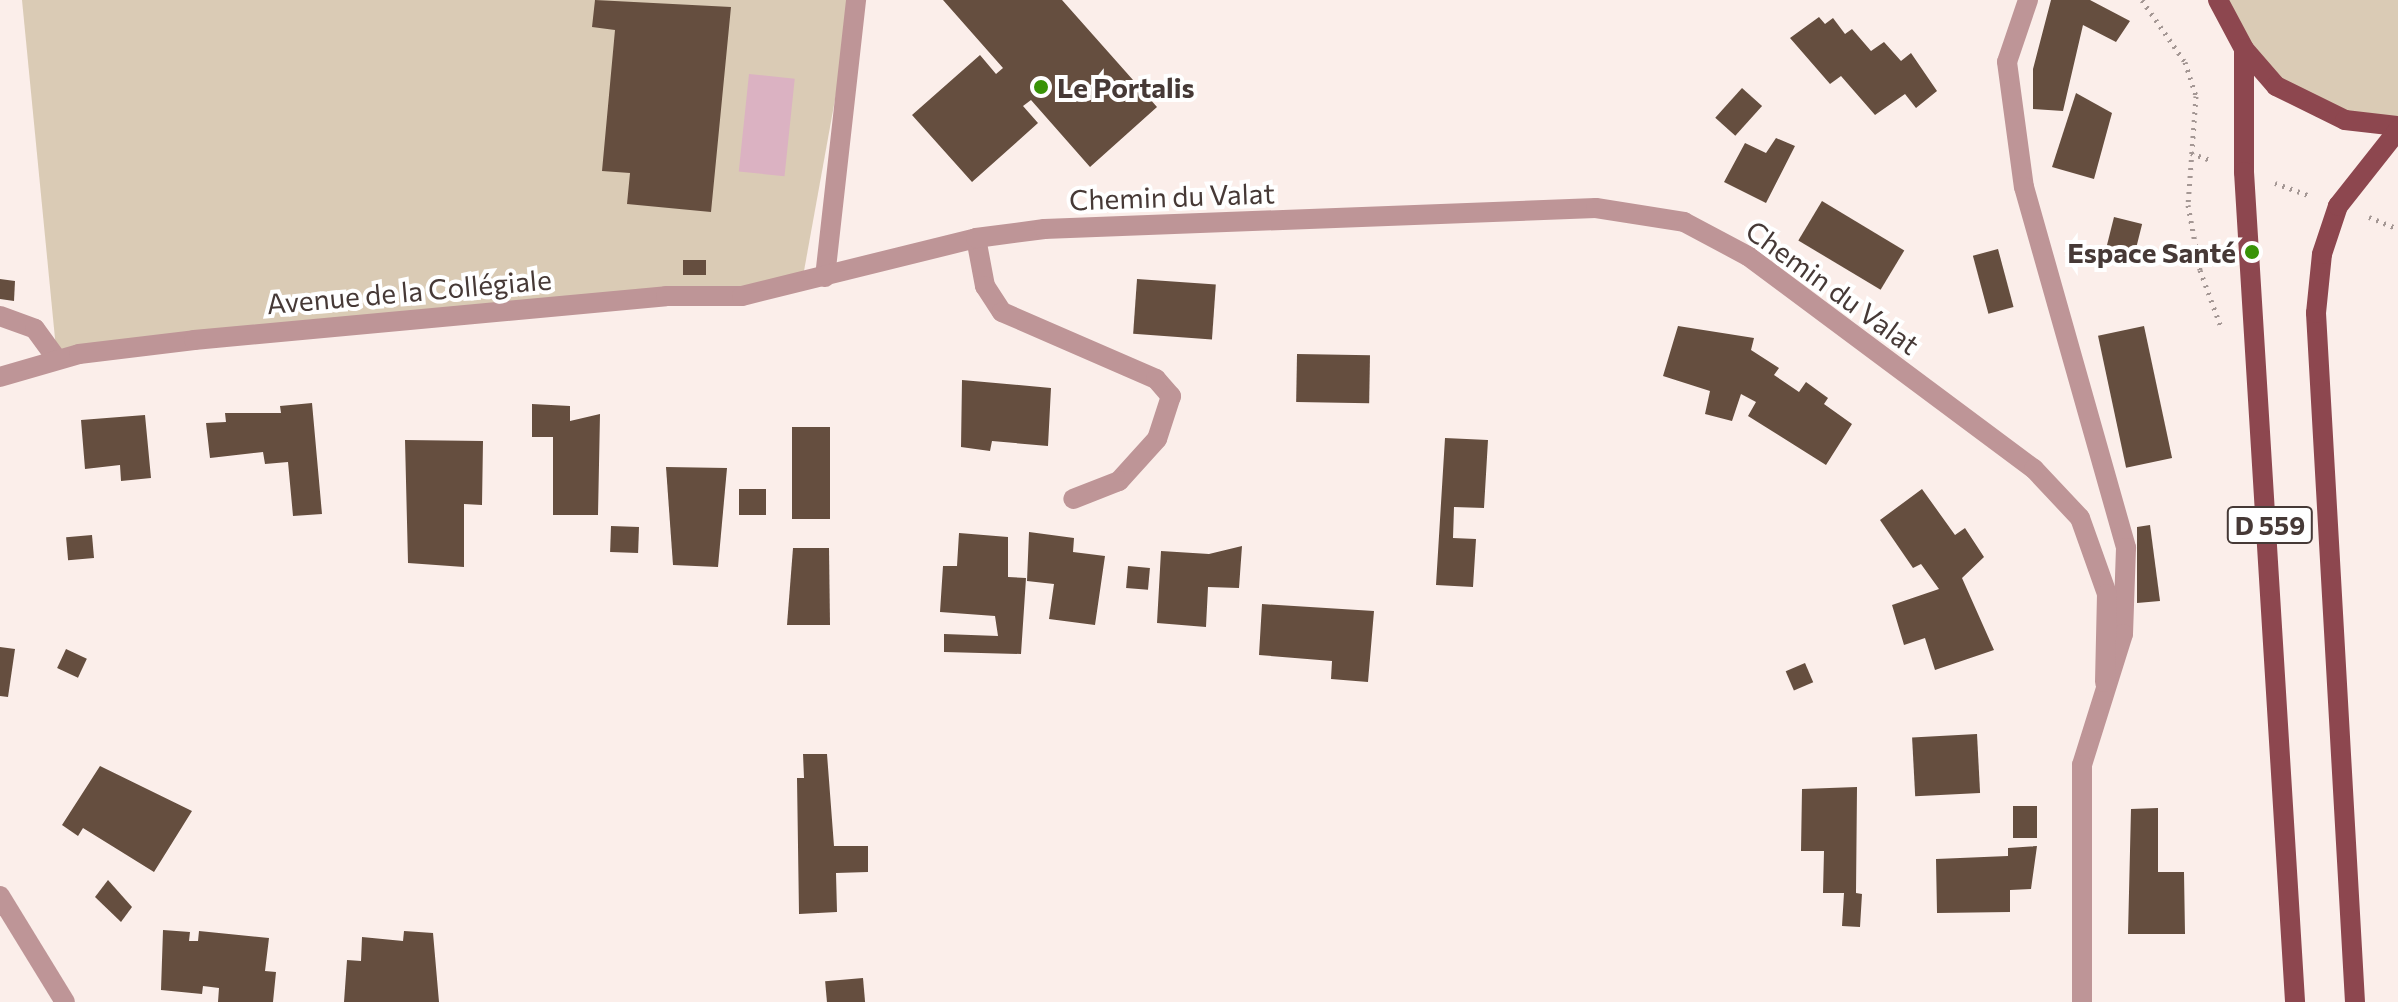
<!DOCTYPE html>
<meta charset="utf-8">
<style>
body{margin:0}
#map{position:relative;width:2398px;height:1002px;overflow:hidden;background:#fbeeea;font-family:Commissioner,sans-serif}
div>[style]{position:absolute}
.green>*{inset:0;background:#dacbb5}
.water>*{inset:0;background:#dbb2c2;transform-origin:0 0}
.building>*{inset:0;background:#654e3f;transform-origin:0 0}
.path>*{height:5px;margin-top:-2.5px;transform-origin:0;background:repeating-linear-gradient(90deg,#a49794 0 2px,transparent 0 8px)}
.minor>*{height:20px;margin:-10px;padding:0 10px;transform-origin:10px;border-radius:10px;background:#be9597}
.major>*{height:20px;margin:-10px;padding:0 10px;transform-origin:10px;border-radius:10px;background:#8d474f}
.dots>*{width:22px;height:22px;translate:-50% -50%;box-sizing:border-box;border:4px solid #fff;border-radius:50%}
span{translate:-50% -50%;white-space:nowrap;text-align:center;line-height:1.15;-webkit-text-stroke:8px #fff;paint-order:stroke}
.shield-label span{padding:2px 6px;background:#fff;border:2px solid;border-radius:6px;-webkit-text-stroke-width:0}
.shield-label{font-size:26px;color:#463936;font-weight:700}
.poi-label{font-size:28px;color:#463936;font-weight:700}
.left{translate:0 -50%;text-align:left}
.right{translate:-100% -50%;text-align:right}
.street-label{font-size:28px;color:#463936}
</style>
<div id="map">
<div class="green">
<div style="clip-path:polygon(22px 0,853px 0,802px 282px,57px 359px)"></div>
<div style="clip-path:polygon(2218px 0,2398px 0,2398px 126px,2345px 120px,2276px 86px)"></div>
</div>
<div class="water">
<div style="left:749px;top:74px;width:46px;height:98px;rotate:6deg"></div>
</div>
<div class="building">
<div style="clip-path:polygon(595px 0,731px 7px,711px 212px,627px 204px,630px 173px,602px 171px,615px 30px,592px 27px)"></div>
<div style="clip-path:polygon(943px 0,1062px 0,1157px 107px,1090px 167px,1031px 100px,1023px 106px,1038px 123px,972px 182px,912px 115px,980px 55px,996px 74px,1003px 68px)"></div>
<div style="clip-path:polygon(2051px 0,2090px 0,2130px 21px,2116px 42px,2083px 25px,2063px 111px,2033px 109px,2033px 69px)"></div>
<div style="clip-path:polygon(1819px 17px,1825px 24px,1833px 18px,1845px 34px,1852px 29px,1871px 51px,1884px 42px,1901px 61px,1911px 53px,1937px 91px,1916px 108px,1905px 94px,1875px 115px,1841px 76px,1830px 84px,1790px 38px)"></div>
<div style="left:1742px;top:88px;width:27px;height:40px;rotate:42deg"></div>
<div style="clip-path:polygon(2076px 93px,2112px 113px,2094px 179px,2052px 167px)"></div>
<div style="clip-path:polygon(1776px 138px,1795px 146px,1766px 203px,1724px 182px,1745px 143px,1766px 153px)"></div>
<div style="left:1822px;top:201px;width:96px;height:46px;rotate:31deg"></div>
<div style="left:2114px;top:217px;width:29px;height:36px;rotate:14deg"></div>
<div style="left:1998px;top:249px;width:60px;height:26px;rotate:75deg"></div>
<div style="left:683px;top:260px;width:23px;height:15px"></div>
<div style="clip-path:polygon(0 279px,15px 281px,14px 301px,0 299px)"></div>
<div style="left:1137px;top:279px;width:79px;height:55px;rotate:4deg"></div>
<div style="clip-path:polygon(1678px 326px,1754px 338px,1751px 350px,1779px 368px,1774px 375px,1799px 392px,1806px 382px,1828px 398px,1824px 404px,1852px 424px,1826px 465px,1748px 416px,1756px 402px,1741px 394px,1732px 421px,1705px 414px,1710px 391px,1663px 376px)"></div>
<div style="left:2144px;top:326px;width:135px;height:47px;rotate:78deg"></div>
<div style="left:1297px;top:354px;width:73px;height:48px;rotate:1deg"></div>
<div style="clip-path:polygon(962px 380px,1051px 388px,1048px 446px,992px 441px,990px 451px,961px 447px)"></div>
<div style="clip-path:polygon(312px 403px,322px 514px,293px 516px,288px 462px,265px 464px,263px 452px,210px 458px,206px 423px,226px 422px,225px 413px,281px 413px,280px 406px)"></div>
<div style="clip-path:polygon(532px 404px,570px 406px,570px 421px,600px 414px,598px 515px,553px 515px,553px 437px,532px 437px)"></div>
<div style="clip-path:polygon(145px 415px,151px 478px,121px 481px,120px 465px,85px 469px,81px 420px)"></div>
<div style="left:792px;top:427px;width:38px;height:92px"></div>
<div style="clip-path:polygon(1445px 438px,1488px 440px,1484px 508px,1454px 507px,1453px 538px,1476px 539px,1473px 587px,1436px 585px)"></div>
<div style="clip-path:polygon(405px 440px,483px 441px,482px 505px,464px 504px,464px 567px,408px 563px)"></div>
<div style="clip-path:polygon(666px 467px,727px 468px,718px 567px,673px 565px)"></div>
<div style="left:739px;top:489px;width:27px;height:26px"></div>
<div style="clip-path:polygon(1922px 489px,1955px 535px,1965px 528px,1984px 557px,1962px 578px,1994px 650px,1935px 670px,1925px 638px,1904px 645px,1892px 605px,1939px 589px,1921px 564px,1913px 568px,1880px 520px)"></div>
<div style="clip-path:polygon(2150px 525px,2160px 601px,2137px 603px,2137px 527px)"></div>
<div style="left:639px;top:527px;width:26px;height:28px;rotate:92deg"></div>
<div style="clip-path:polygon(1029px 532px,1074px 538px,1073px 552px,1105px 556px,1095px 625px,1049px 619px,1054px 584px,1027px 581px)"></div>
<div style="clip-path:polygon(959px 533px,1008px 537px,1008px 577px,1026px 578px,1021px 654px,944px 652px,944px 634px,998px 636px,995px 616px,940px 612px,943px 566px,957px 566px)"></div>
<div style="left:92px;top:535px;width:23px;height:26px;rotate:85deg"></div>
<div style="clip-path:polygon(1242px 546px,1239px 588px,1208px 587px,1206px 627px,1157px 623px,1161px 551px,1209px 554px)"></div>
<div style="clip-path:polygon(793px 548px,829px 548px,830px 625px,787px 625px)"></div>
<div style="left:1128px;top:566px;width:22px;height:22px;rotate:5deg"></div>
<div style="clip-path:polygon(1262px 604px,1374px 611px,1368px 682px,1331px 679px,1332px 661px,1259px 655px)"></div>
<div style="clip-path:polygon(0 647px,15px 649px,8px 697px,0 696px)"></div>
<div style="left:66px;top:649px;width:23px;height:21px;rotate:25deg"></div>
<div style="left:1805px;top:663px;width:21px;height:21px;rotate:67deg"></div>
<div style="left:1977px;top:734px;width:59px;height:65px;rotate:87deg"></div>
<div style="clip-path:polygon(803px 754px,827px 754px,834px 846px,868px 846px,868px 872px,836px 873px,837px 912px,799px 914px,797px 778px,804px 778px)"></div>
<div style="clip-path:polygon(100px 766px,192px 811px,154px 872px,83px 828px,78px 836px,62px 825px)"></div>
<div style="clip-path:polygon(1857px 787px,1856px 893px,1862px 894px,1860px 927px,1842px 926px,1844px 893px,1823px 893px,1824px 851px,1801px 851px,1802px 789px)"></div>
<div style="left:2013px;top:806px;width:24px;height:32px"></div>
<div style="clip-path:polygon(2158px 808px,2158px 872px,2184px 872px,2185px 934px,2128px 934px,2131px 809px)"></div>
<div style="clip-path:polygon(2037px 846px,2031px 889px,2010px 890px,2010px 912px,1937px 913px,1936px 859px,2008px 856px,2008px 848px)"></div>
<div style="clip-path:polygon(108px 880px,132px 907px,121px 922px,95px 897px)"></div>
<div style="clip-path:polygon(163px 930px,190px 932px,189px 941px,198px 941px,199px 931px,269px 938px,265px 971px,276px 972px,273px 1002px,218px 1002px,219px 988px,203px 986px,202px 994px,161px 990px)"></div>
<div style="clip-path:polygon(404px 931px,433px 933px,439px 1002px,344px 1002px,347px 960px,361px 961px,362px 937px,403px 941px)"></div>
<div style="left:863px;top:978px;width:24px;height:38px;rotate:85deg"></div>
</div>
<div class="path">
<div style="left:2142px;top:0;width:75px;rotate:55.3deg"></div>
<div style="left:2185px;top:62px;width:36px;rotate:72deg"></div>
<div style="left:2196px;top:96px;width:109px;rotate:94.2deg"></div>
<div style="left:2188px;top:205px;width:66px;rotate:79.5deg"></div>
<div style="left:2200px;top:270px;width:61px;rotate:69.8deg"></div>
<div style="left:2191px;top:153px;width:23px;rotate:20deg"></div>
<div style="left:2275px;top:183px;width:38px;rotate:20deg"></div>
<div style="left:2369px;top:217px;width:31px;rotate:22deg"></div>
</div>
<div class="minor">
<div style="left:2028px;top:0;width:65px;rotate:108.7deg"></div>
<div style="left:2007px;top:62px;width:126px;rotate:82.3deg"></div>
<div style="left:2024px;top:187px;width:375px;rotate:74.2deg"></div>
<div style="left:2126px;top:548px;width:86px;rotate:92deg"></div>
<div style="left:2123px;top:634px;width:137px;rotate:107.4deg"></div>
<div style="left:2082px;top:765px;width:237px;rotate:90deg"></div>
<div style="left:976px;top:238px;width:49px;rotate:79.4deg"></div>
<div style="left:985px;top:286px;width:31px;rotate:57deg"></div>
<div style="left:1002px;top:312px;width:168px;rotate:23.5deg"></div>
<div style="left:1156px;top:379px;width:23px;rotate:49deg"></div>
<div style="left:1171px;top:396px;width:45px;rotate:108deg"></div>
<div style="left:1157px;top:439px;width:57px;rotate:132.1deg"></div>
<div style="left:1119px;top:481px;width:49px;rotate:158.6deg"></div>
<div style="left:825px;top:277px;width:279px;rotate:-83.6deg"></div>
<div style="left:0;top:316px;width:37px;rotate:20deg"></div>
<div style="left:35px;top:329px;width:37px;rotate:54deg"></div>
<div style="left:0;top:377px;width:82px;rotate:-16.2deg"></div>
<div style="left:79px;top:354px;width:116px;rotate:-6.9deg"></div>
<div style="left:194px;top:340px;width:474px;rotate:-5.3deg"></div>
<div style="left:666px;top:296px;width:76px"></div>
<div style="left:742px;top:296px;width:241px;rotate:-13.9deg"></div>
<div style="left:976px;top:238px;width:69px;rotate:-7.5deg"></div>
<div style="left:1044px;top:229px;width:552px;rotate:-2.18deg"></div>
<div style="left:1596px;top:208px;width:89px;rotate:9deg"></div>
<div style="left:1684px;top:222px;width:72px;rotate:28deg"></div>
<div style="left:1748px;top:256px;width:357px;rotate:36.7deg"></div>
<div style="left:2034px;top:469px;width:67px;rotate:46.8deg"></div>
<div style="left:2080px;top:518px;width:81px;rotate:70.4deg"></div>
<div style="left:2107px;top:594px;width:88px;rotate:91.3deg"></div>
<div style="left:0;top:896px;width:124px;rotate:58.5deg"></div>
</div>
<div class="major">
<div style="left:2218px;top:0;width:55px;rotate:62deg"></div>
<div style="left:2244px;top:49px;width:49px;rotate:49.1deg"></div>
<div style="left:2276px;top:86px;width:77px;rotate:26.2deg"></div>
<div style="left:2345px;top:120px;width:53px;rotate:6.5deg"></div>
<div style="left:2244px;top:49px;width:123px;rotate:90deg"></div>
<div style="left:2244px;top:172px;width:832px;rotate:86.48deg"></div>
<div style="left:2355px;top:1002px;width:690px;rotate:-93.24deg"></div>
<div style="left:2316px;top:313px;width:59px;rotate:-84.2deg"></div>
<div style="left:2322px;top:254px;width:51px;rotate:-71.6deg"></div>
<div style="left:2338px;top:206px;width:97px;rotate:-51.7deg"></div>
</div>
<div class="dots">
<div style="left:1041px;top:87px;background:#399307"></div>
<div style="left:2252px;top:252px;background:#399307"></div>
</div>
<div class="shield-label">
<span style="left:2270px;top:525px">D 559</span>
</div>
<div class="poi-label">
<span class="left" style="left:1057px;top:87px">Le Portalis</span>
<span class="right" style="left:2236px;top:252px">Espace Santé</span>
</div>
<div class="street-label">
<span style="left:1172px;top:196px;rotate:-2deg">Chemin du Valat</span>
<span style="left:1833px;top:287px;rotate:36deg">Chemin du Valat</span>
<span style="left:409px;top:291px;rotate:-5deg">Avenue de la Collégiale</span>
</div>
</div>
